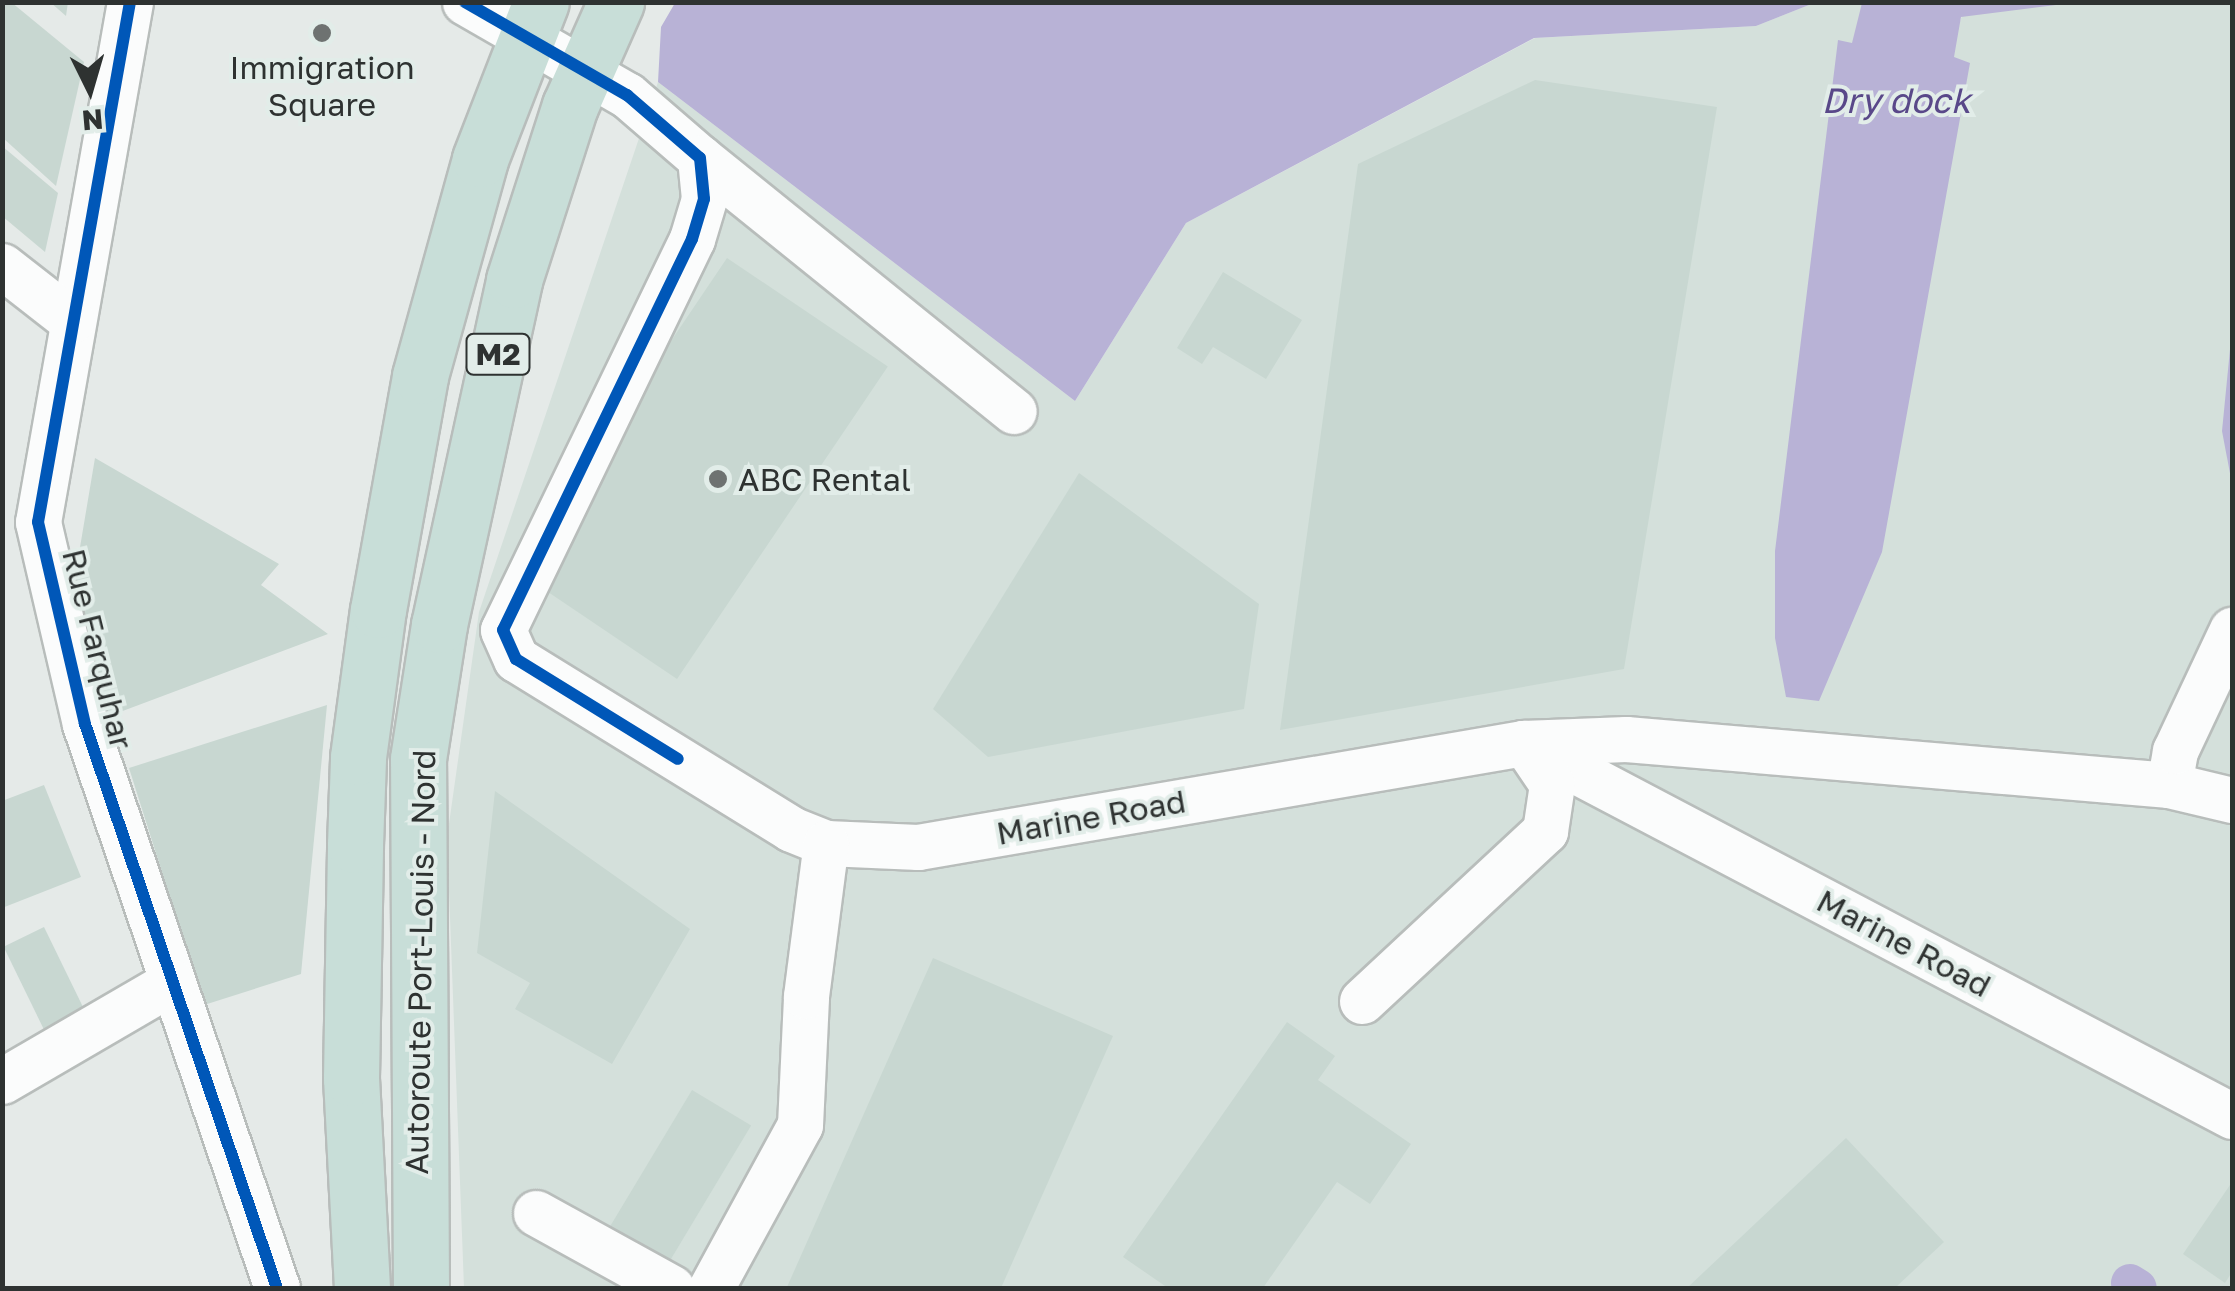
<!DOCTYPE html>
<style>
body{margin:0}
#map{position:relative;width:2235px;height:1291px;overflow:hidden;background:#e5eae8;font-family:"Golos Text",sans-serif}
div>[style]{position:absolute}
.built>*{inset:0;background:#d4e0db}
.water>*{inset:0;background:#b8b2d6}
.canal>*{height:38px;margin:-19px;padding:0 19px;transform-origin:19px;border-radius:19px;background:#b8b2d6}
.building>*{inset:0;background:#c8d7d1;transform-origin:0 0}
.roads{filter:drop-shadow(2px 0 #b8bdbb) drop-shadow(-2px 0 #b8bdbb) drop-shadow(0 2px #b8bdbb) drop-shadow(0 -2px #b8bdbb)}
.minor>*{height:45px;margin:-22.5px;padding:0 22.5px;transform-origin:22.5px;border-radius:22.5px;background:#fbfcfc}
.highway>*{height:55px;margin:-27.5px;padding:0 27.5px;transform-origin:27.5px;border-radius:27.5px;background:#c8ded8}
.cycleway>*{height:12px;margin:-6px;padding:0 6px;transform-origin:6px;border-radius:6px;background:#0057b8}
.dots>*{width:28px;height:28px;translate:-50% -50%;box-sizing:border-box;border:5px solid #e2ede9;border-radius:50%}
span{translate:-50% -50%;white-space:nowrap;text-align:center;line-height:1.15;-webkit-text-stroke:8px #e2ede9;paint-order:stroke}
.shield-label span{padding:2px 8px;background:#e2ede9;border:2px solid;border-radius:8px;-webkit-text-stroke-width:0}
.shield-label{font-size:30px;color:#2e3231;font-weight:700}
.poi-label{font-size:32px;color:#2e3231}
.left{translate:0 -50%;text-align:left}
.street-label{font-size:32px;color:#2e3231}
.water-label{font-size:35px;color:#594889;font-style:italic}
.frame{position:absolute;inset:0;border:5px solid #2e3231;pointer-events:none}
.north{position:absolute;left:40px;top:40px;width:100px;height:100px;-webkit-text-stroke:8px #e2ede9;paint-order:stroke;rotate:175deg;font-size:28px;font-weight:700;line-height:40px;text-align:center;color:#2e3231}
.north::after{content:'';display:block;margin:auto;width:35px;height:45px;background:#2e3231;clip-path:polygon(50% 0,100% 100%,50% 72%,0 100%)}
</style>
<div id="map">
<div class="built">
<div style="clip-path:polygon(1862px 2px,1863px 17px,1953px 39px,1962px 16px,2072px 2px,2232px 3px,2232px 1288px,464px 1288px,447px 838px,479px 612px,658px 82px,1075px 401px,1186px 223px,1535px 38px,1756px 26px,1814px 3px)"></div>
</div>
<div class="water">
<div style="clip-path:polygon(675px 3px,675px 2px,1814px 3px,1756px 26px,1534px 38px,1186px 223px,1075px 401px,658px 82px,661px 27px)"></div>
<div style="clip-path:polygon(1862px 3px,2072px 3px,1961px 17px,1954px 57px,1970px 63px,1882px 552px,1819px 701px,1786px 697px,1775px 638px,1775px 551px,1838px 40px,1852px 43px)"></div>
<div style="clip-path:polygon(2232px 329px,2232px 484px,2222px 431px)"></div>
</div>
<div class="canal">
<div style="left:2130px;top:1283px;width:9px;rotate:32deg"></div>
</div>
<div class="building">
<div style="clip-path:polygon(3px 2px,11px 2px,84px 62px,56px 186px,3px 138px)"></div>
<div style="clip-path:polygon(50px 2px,68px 2px,66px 16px)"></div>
<div style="clip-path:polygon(1535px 80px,1717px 107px,1624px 669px,1280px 730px,1358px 164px)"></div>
<div style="clip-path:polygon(2px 146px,58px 193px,45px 252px,2px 216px)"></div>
<div style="left:727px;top:258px;width:194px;height:377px;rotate:34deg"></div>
<div style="clip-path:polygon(1223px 272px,1302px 320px,1266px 379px,1213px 347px,1202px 364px,1177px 348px)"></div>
<div style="clip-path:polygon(95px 458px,279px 564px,261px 585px,328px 634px,96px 721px,77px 662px,75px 577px)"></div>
<div style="clip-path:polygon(1079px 473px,1259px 604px,1244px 709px,988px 757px,933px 709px)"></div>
<div style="clip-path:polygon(327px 705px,301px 974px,204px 1005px,129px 768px)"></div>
<div style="clip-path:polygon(44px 785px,81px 877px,2px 908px,2px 801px)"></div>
<div style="clip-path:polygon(495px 791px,690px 929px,612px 1064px,515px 1009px,530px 983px,477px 953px)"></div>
<div style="left:44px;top:927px;width:97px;height:45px;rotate:64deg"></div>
<div style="clip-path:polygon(933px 958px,1113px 1036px,1001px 1288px,787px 1287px)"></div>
<div style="clip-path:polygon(1287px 1022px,1335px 1056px,1318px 1080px,1411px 1144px,1370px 1204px,1337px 1182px,1263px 1288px,1168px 1288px,1123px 1257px)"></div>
<div style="left:692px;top:1090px;width:69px;height:172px;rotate:31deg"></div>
<div style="clip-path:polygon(1846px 1138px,1944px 1242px,1895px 1288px,1687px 1288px)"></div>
<div style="clip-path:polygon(2232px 1182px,2232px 1272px,2225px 1283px,2183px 1254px)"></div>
</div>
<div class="roads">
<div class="minor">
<div style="left:130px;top:2px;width:528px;rotate:100.03deg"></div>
<div style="left:38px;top:522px;width:207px;rotate:76.9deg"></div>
<div style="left:85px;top:724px;width:596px;rotate:71.2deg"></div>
<div style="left:465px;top:2px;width:187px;rotate:29.9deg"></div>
<div style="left:627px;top:95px;width:96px;rotate:40.8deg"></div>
<div style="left:700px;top:158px;width:41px;rotate:84.4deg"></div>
<div style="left:704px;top:199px;width:42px;rotate:106.7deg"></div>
<div style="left:692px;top:239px;width:434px;rotate:115.8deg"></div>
<div style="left:503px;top:630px;width:32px;rotate:66deg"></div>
<div style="left:516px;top:659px;width:323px;rotate:31.7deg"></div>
<div style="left:791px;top:829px;width:38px;rotate:22deg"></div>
<div style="left:826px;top:843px;width:92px;rotate:2.5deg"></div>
<div style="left:918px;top:847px;width:614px;rotate:-9.75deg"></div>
<div style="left:1523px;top:743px;width:103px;rotate:-2.2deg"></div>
<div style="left:1626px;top:739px;width:545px;rotate:4.84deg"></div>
<div style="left:2169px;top:785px;width:65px;rotate:13.4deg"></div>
<div style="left:700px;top:158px;width:403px;rotate:38.9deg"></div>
<div style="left:2px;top:266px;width:88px;rotate:38deg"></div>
<div style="left:1525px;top:744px;width:799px;rotate:27.75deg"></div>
<div style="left:2169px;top:785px;width:35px;rotate:-80deg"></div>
<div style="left:2175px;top:751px;width:134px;rotate:-64.8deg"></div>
<div style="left:1362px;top:1001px;width:250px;rotate:-42.9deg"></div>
<div style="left:1545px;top:831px;width:48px;rotate:-81.5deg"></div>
<div style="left:1552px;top:784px;width:50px;rotate:-124.3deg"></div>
<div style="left:2px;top:1081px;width:197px;rotate:-30.2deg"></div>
<div style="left:536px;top:1213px;width:155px;rotate:28.9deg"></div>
<div style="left:711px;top:1288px;width:186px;rotate:-61.4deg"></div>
<div style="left:800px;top:1125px;width:129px;rotate:-87.3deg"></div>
<div style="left:806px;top:996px;width:154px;rotate:-82.6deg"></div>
</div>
<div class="highway">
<div style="left:362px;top:1288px;width:210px;rotate:-93deg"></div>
<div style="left:351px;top:1078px;width:233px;rotate:-89deg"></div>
<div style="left:355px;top:845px;width:88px;rotate:-88deg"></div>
<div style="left:358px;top:757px;width:148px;rotate:-82.3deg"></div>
<div style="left:378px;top:610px;width:238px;rotate:-79.8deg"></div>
<div style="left:420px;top:376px;width:225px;rotate:-74.5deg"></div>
<div style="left:480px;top:159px;width:168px;rotate:-68.8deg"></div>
<div style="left:421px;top:1288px;width:529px;rotate:-90.32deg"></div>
<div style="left:418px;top:759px;width:136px;rotate:-81.1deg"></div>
<div style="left:439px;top:625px;width:353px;rotate:-77.7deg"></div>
<div style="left:514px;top:280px;width:183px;rotate:-72.2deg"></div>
<div style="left:570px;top:106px;width:114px;rotate:-66.1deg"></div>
</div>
</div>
<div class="cycleway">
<div style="left:130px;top:2px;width:528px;rotate:100.03deg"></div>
<div style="left:38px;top:522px;width:207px;rotate:76.9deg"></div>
<div style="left:85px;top:724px;width:596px;rotate:71.2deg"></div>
<div style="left:465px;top:2px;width:187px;rotate:29.9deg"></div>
<div style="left:627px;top:95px;width:96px;rotate:40.8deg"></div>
<div style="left:700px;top:158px;width:41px;rotate:84.4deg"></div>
<div style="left:704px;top:199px;width:42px;rotate:106.7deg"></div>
<div style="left:692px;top:239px;width:434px;rotate:115.8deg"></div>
<div style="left:503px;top:630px;width:32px;rotate:66deg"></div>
<div style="left:516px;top:659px;width:190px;rotate:31.7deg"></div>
</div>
<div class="dots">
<div style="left:322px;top:33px;background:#6e7271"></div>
<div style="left:718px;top:479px;background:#6e7271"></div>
</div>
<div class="shield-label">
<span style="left:498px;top:354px">M2</span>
</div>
<div class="poi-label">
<span style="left:322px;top:86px">Immigration<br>Square</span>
<span class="left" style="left:738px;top:479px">ABC Rental</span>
</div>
<div class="street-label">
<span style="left:98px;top:649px;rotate:76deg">Rue Farquhar</span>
<span style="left:1091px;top:817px;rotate:-10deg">Marine Road</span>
<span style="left:1904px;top:943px;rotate:28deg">Marine Road</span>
<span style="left:420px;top:962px;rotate:-89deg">Autoroute Port-Louis - Nord</span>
</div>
<div class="water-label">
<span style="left:1896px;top:100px">Dry dock</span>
</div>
<div class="frame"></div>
<div class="north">N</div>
</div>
